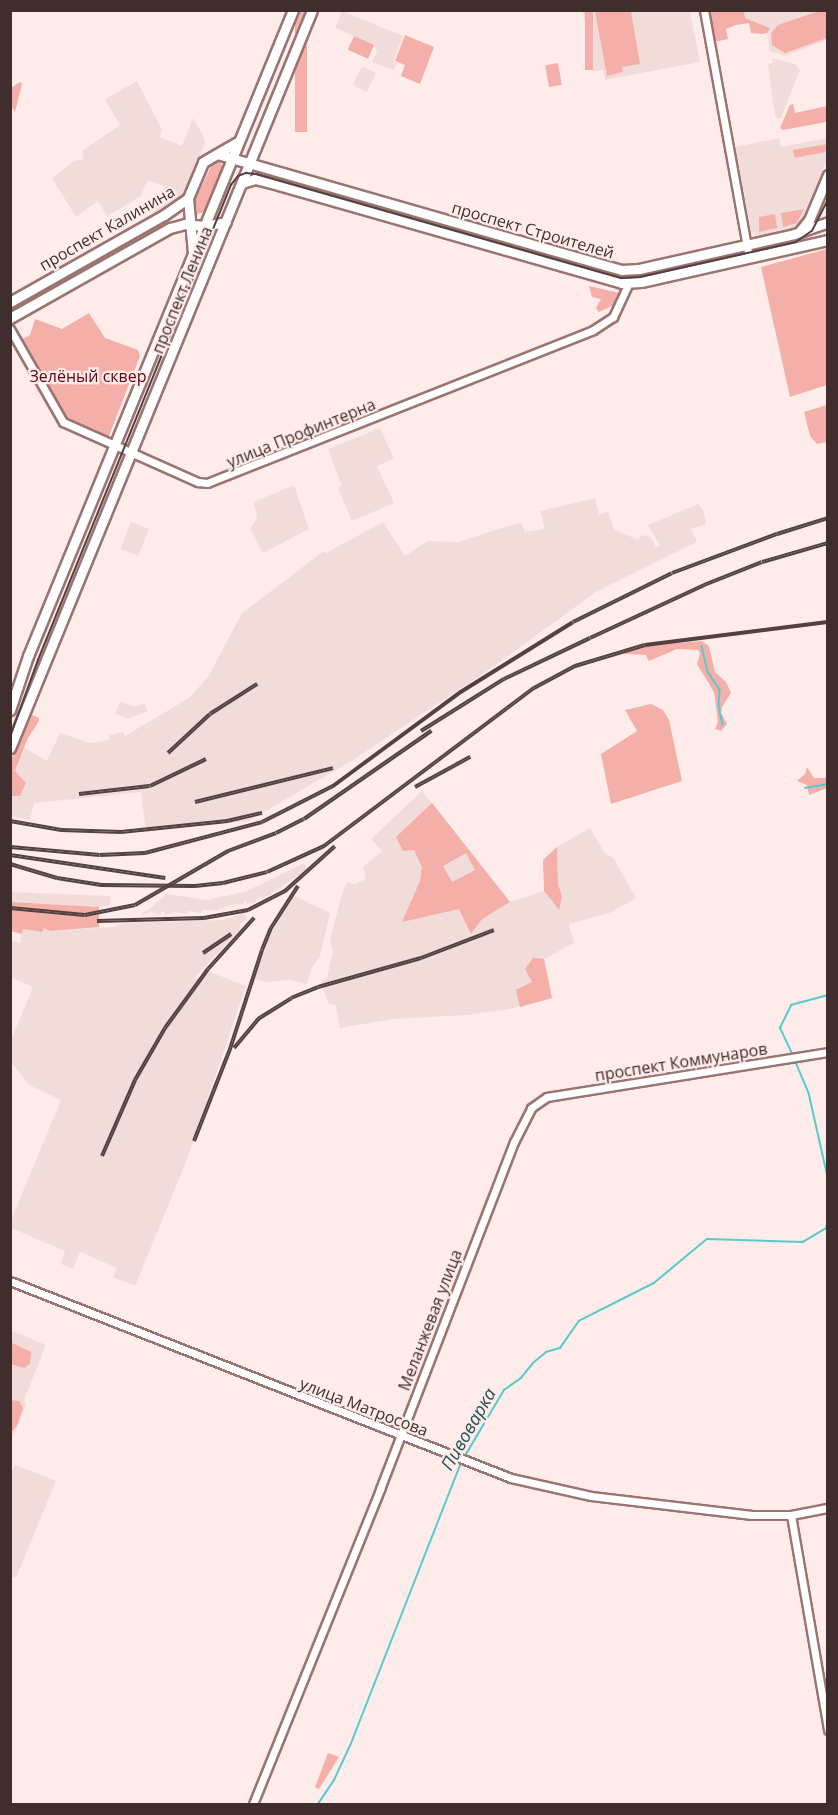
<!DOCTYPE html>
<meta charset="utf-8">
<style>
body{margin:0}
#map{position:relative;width:838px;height:1815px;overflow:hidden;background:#feecea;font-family:"Open Sans",sans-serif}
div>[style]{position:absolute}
.built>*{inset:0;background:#f1dcd9;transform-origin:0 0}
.green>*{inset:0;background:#f4afa8;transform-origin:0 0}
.stream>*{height:1.5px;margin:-0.75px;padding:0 0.75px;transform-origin:0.75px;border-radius:0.75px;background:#59cacc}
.roads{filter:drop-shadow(2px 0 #9a7470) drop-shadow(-2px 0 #9a7470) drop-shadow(0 2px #9a7470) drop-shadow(0 -2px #9a7470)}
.minor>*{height:7px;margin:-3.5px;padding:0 3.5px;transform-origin:3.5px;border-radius:3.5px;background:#fff}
.major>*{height:9px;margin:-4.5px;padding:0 4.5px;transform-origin:4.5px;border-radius:4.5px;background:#fff}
.tram>*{height:1.5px;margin:-0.75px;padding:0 0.75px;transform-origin:0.75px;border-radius:0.75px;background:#524140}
.rail>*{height:4px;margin-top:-2px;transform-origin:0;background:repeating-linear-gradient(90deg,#feecea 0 4.5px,#524140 0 9px);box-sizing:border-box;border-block:2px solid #524140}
span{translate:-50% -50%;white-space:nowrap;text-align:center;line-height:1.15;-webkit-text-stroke:4.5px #feecea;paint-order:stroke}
.street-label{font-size:16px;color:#3f2e2d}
.park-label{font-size:16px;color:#66000a}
.water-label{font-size:18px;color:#1f5152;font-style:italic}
.frame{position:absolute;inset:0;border:12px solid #3f2e2d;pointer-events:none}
</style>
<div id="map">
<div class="built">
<div style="clip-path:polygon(342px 11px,403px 36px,393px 61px,397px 63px,394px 70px,372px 62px,377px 52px,374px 45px,335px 28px)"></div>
<div style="clip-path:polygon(583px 11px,690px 11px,700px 62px,605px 80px,603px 70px,593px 71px)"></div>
<div style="clip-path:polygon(744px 11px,827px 11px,827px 40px,785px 56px,770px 51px,767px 33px,770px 28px,745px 18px)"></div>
<div style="clip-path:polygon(772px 58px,795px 64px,800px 70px,781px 118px,776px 118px,773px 103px,768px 64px,773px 63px)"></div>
<div style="left:362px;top:66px;width:16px;height:21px;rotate:27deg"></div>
<div style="clip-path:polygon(137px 81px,162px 130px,160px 137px,182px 146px,193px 118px,204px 137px,205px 143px,181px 201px,151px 219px,165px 187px,148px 180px,140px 197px,107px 216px,98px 201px,76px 217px,52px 178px,74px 161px,84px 159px,82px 151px,120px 125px,105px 99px)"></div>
<div style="clip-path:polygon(779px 138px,781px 147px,827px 138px,827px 160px,799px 226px,759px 237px,751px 231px,735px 147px)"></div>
<div style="clip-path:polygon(380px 428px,394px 459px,377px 466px,394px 503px,352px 521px,338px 488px,342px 486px,328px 449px)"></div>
<div style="clip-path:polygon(294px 485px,309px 529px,263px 553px,250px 529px,257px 518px,254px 502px)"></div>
<div style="clip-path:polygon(595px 498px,599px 515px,608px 511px,614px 529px,638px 540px,642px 535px,651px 537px,656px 547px,660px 545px,648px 525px,698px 504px,704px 512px,706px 524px,691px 529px,697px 542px,597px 591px,496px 665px,353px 760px,269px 809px,248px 821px,146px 832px,141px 792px,34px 803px,30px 820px,11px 816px,10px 796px,20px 796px,26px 783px,15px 771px,25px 748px,47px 761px,60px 733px,90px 743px,109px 740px,109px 735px,123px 732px,125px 736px,189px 698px,208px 677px,242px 613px,324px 551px,326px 553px,383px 522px,405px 556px,428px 541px,458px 542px,521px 522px,525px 532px,545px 529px,540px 511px)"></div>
<div style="left:131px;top:522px;width:19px;height:29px;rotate:21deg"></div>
<div style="clip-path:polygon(120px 701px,134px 707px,145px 703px,148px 711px,128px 719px,115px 714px)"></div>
<div style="clip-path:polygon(422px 791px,510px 902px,544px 891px,558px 909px,562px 896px,558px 884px,557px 847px,590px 828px,604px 852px,614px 859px,636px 898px,612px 912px,569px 924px,574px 943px,544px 959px,552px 998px,510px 1009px,466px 1015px,393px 1019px,340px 1028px,336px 1006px,328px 1003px,321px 981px,327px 978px,333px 951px,330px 940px,342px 894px,347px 882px,355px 884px,366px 879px,363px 867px,382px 851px,371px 839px)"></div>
<div style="clip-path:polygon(304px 863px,306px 867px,303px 872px,268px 896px,256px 899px,256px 902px,247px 904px,245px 901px,243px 904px,231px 905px,222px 909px,221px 907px,218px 910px,202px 910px,201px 913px,188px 911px,187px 914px,174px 912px,165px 915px,165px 912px,161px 911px,161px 915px,151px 912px,142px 915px,142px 912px,148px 910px,167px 894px,207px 900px,247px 891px)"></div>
<div style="clip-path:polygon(10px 892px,111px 896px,110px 905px,99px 907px,11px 902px)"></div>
<div style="clip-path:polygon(293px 895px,330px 913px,320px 956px,311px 969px,307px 984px,290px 980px,267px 982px,254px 979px,271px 934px)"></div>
<div style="clip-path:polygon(244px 913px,247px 919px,240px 924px,240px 930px,194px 978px,203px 979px,210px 972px,246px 986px,186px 1162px,135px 1286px,113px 1277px,117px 1268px,80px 1252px,73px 1269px,61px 1264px,65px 1251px,11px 1228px,11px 1220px,61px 1100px,29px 1085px,11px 1062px,11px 1040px,33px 987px,11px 978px,11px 941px,20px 943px,23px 929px,42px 932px,44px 928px,50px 931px,112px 927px,124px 923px,223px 920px)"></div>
<div style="clip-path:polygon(10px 1330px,46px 1345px,24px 1400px,26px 1405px,12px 1440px)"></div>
<div style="clip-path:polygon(15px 1465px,56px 1481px,16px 1578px,10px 1576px,10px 1475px)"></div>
</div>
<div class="green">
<div style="left:295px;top:11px;width:12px;height:121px"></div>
<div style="left:585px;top:11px;width:8px;height:59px"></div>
<div style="clip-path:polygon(595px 11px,631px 11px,640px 64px,622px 67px,623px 72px,607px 76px)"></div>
<div style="clip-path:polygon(708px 11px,744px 11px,745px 18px,770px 28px,767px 33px,762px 34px,751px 33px,749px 23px,736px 25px,726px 29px,728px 39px,714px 42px)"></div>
<div style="clip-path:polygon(819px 11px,827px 12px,827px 38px,785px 53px,772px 45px,771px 33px,778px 25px)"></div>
<div style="clip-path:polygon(405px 35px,434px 47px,420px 84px,401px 76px,405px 65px,395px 61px)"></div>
<div style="left:354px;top:36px;width:22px;height:15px;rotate:24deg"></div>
<div style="left:558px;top:63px;width:22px;height:13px;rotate:80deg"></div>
<div style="clip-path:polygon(20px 82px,22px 84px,15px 112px,11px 106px,11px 88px)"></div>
<div style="clip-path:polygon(793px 104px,795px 113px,827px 106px,827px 126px,826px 122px,783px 130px,780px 128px,790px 105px)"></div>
<div style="clip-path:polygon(827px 144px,825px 152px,795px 158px,793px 150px)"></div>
<div style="clip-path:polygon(214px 160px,219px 160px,223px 167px,205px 212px,197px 214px,193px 205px)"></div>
<div style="clip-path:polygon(804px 209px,797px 223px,783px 227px,781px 213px)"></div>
<div style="clip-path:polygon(775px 214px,777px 228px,759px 232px,759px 217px)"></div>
<div style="left:157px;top:223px;width:6px;height:155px;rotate:59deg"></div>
<div style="clip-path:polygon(827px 249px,827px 385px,790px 397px,761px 267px)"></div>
<div style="clip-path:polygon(589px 286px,619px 293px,616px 304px,599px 312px,596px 308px,601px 299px,592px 297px)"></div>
<div style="clip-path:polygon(89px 313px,105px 338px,138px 350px,140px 356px,109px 436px,105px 438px,67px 420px,21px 340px,30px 335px,35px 319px,62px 329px)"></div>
<div style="clip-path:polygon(827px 405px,827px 442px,817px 444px,810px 436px,804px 412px)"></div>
<div style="clip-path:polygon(702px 641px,709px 646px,715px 672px,726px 682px,731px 693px,722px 707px,721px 713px,727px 724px,721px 731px,715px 729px,718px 721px,714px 692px,697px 664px,700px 654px,698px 650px,677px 649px,649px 661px,646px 655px,625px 654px,624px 651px,653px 645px)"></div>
<div style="clip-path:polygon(651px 704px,663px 710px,669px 720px,682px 781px,611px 804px,601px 754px,637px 731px,625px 710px)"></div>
<div style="clip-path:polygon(32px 715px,39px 718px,39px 721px,28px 738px,15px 771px,26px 783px,20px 796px,11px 796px,11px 760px,27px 719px)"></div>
<div style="clip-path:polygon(807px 767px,814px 778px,827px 778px,827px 788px,809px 795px,807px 785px,797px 781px,805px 774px)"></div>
<div style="clip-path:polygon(evenodd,432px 803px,510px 902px,482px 919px,471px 934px,459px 909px,402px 922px,420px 881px,422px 867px,414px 850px,403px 851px,396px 837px,432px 803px,466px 853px,475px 870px,452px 882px,443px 866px,466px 853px)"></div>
<div style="clip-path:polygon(557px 847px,558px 884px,562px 896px,559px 910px,544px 891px,543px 860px)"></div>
<div style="clip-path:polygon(11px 902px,99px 907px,99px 927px,50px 931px,44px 928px,42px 932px,23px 929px,22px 934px,11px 931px)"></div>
<div style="clip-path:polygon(533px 958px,544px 959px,552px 998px,520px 1007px,516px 990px,532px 982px,525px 969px)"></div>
<div style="clip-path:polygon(10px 1342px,31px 1352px,30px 1364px,24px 1368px,11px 1364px)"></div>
<div style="clip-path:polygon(11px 1400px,19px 1401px,23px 1408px,17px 1426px,11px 1432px)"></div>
<div style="clip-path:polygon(328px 1753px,339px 1757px,319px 1789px,315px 1787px)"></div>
</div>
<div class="stream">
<div style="left:702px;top:646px;width:27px;rotate:77deg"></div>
<div style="left:708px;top:672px;width:22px;rotate:56deg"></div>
<div style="left:720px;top:690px;width:15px;rotate:94deg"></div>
<div style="left:719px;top:705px;width:20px;rotate:79deg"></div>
<div style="left:805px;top:788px;width:23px;rotate:-10deg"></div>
<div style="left:793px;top:1056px;width:31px;rotate:-115deg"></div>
<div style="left:780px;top:1028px;width:25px;rotate:-64deg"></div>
<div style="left:791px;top:1005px;width:38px;rotate:-15deg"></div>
<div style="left:795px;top:1060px;width:36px;rotate:67deg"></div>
<div style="left:809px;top:1093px;width:86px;rotate:77.3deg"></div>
<div style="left:465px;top:1456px;width:77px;rotate:-59.4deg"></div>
<div style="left:504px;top:1390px;width:21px;rotate:-35deg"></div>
<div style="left:521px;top:1378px;width:19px;rotate:-51deg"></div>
<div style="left:533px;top:1363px;width:17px;rotate:-40deg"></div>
<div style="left:546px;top:1352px;width:15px;rotate:-16deg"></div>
<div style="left:560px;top:1348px;width:33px;rotate:-55deg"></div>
<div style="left:579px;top:1321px;width:84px;rotate:-26.9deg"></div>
<div style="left:654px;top:1283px;width:69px;rotate:-39.7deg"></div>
<div style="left:707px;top:1239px;width:96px;rotate:1.8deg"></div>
<div style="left:803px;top:1242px;width:27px;rotate:-31deg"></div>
<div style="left:826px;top:1228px;width:7px;rotate:-74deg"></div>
<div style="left:318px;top:1804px;width:29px;rotate:-56deg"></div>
<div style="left:334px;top:1780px;width:38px;rotate:-65deg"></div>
<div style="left:350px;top:1746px;width:304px;rotate:-68.6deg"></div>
</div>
<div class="roads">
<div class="minor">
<div style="left:704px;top:10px;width:252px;rotate:79.7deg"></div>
<div style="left:10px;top:329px;width:107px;rotate:60.3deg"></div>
<div style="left:63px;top:422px;width:148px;rotate:24deg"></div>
<div style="left:198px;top:482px;width:9px;rotate:6deg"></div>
<div style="left:207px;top:483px;width:415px;rotate:-21.6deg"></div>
<div style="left:593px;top:330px;width:24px;rotate:-33deg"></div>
<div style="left:613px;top:317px;width:38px;rotate:-65deg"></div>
<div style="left:10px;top:1281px;width:538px;rotate:21.47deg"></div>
<div style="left:511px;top:1478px;width:82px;rotate:12.7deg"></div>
<div style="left:591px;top:1496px;width:162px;rotate:6.7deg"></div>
<div style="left:752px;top:1515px;width:39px"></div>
<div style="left:791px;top:1515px;width:38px;rotate:-11deg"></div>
<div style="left:791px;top:1515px;width:218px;rotate:80.2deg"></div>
<div style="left:253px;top:1804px;width:340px;rotate:-68deg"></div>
<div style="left:380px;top:1489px;width:372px;rotate:-68.9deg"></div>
<div style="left:514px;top:1142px;width:38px;rotate:-63deg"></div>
<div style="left:531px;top:1108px;width:19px;rotate:-35deg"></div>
<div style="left:547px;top:1097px;width:285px;rotate:-9.1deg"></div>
</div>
<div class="major">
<div style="left:217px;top:154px;width:420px;rotate:16deg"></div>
<div style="left:621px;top:270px;width:18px;rotate:-3deg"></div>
<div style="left:639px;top:269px;width:159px;rotate:-12.7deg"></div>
<div style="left:794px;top:234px;width:36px;rotate:-19deg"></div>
<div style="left:242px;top:183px;width:14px;rotate:-17deg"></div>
<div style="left:255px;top:179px;width:16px;rotate:14deg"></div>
<div style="left:271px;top:183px;width:364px;rotate:15.9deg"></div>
<div style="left:621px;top:283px;width:20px;rotate:-3deg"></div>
<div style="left:641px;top:282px;width:192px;rotate:-12.7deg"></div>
<div style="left:800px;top:231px;width:14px;rotate:-51deg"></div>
<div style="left:809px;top:220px;width:49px;rotate:-67.1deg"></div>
<div style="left:193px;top:253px;width:55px;rotate:-95.2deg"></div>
<div style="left:188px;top:198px;width:39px;rotate:-67deg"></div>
<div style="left:203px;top:162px;width:39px;rotate:-30deg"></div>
<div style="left:10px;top:302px;width:177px;rotate:-29.5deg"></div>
<div style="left:164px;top:215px;width:29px;rotate:-35deg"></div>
<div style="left:10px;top:318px;width:184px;rotate:-29.4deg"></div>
<div style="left:170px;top:228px;width:16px;rotate:-15deg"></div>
<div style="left:185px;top:224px;width:19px;rotate:6deg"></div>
<div style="left:204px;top:226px;width:22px;rotate:-10deg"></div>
<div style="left:10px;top:710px;width:57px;rotate:-71.6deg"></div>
<div style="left:28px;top:656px;width:698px;rotate:-67.7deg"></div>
<div style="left:10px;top:748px;width:797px;rotate:-67.74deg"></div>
</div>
</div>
<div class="tram">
<div style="left:10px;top:737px;width:82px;rotate:-70deg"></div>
<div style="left:38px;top:660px;width:513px;rotate:-67.89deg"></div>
<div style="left:231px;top:185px;width:11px;rotate:-52deg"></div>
<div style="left:238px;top:176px;width:9px;rotate:-21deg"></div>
<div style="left:246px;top:173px;width:10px;rotate:6deg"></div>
<div style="left:256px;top:174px;width:380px;rotate:15.9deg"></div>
<div style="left:622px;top:278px;width:18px;rotate:-3deg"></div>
<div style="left:640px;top:277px;width:160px;rotate:-12.6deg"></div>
<div style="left:796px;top:242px;width:19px;rotate:-35deg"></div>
<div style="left:812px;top:231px;width:36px;rotate:-63deg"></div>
</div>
<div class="rail">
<div style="left:421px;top:731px;width:98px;rotate:-32.1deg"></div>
<div style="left:504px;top:679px;width:95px;rotate:-25.5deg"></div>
<div style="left:590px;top:638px;width:126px;rotate:-24.9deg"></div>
<div style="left:704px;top:585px;width:62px;rotate:-21.6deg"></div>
<div style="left:762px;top:562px;width:69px;rotate:-16.1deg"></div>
<div style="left:168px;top:753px;width:57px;rotate:-42.9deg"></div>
<div style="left:210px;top:714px;width:56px;rotate:-32.6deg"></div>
<div style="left:415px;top:787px;width:63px;rotate:-28.6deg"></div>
<div style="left:79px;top:794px;width:71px;rotate:-6.4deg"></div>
<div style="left:150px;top:786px;width:62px;rotate:-25.7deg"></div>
<div style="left:195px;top:802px;width:142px;rotate:-13.8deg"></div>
<div style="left:10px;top:821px;width:52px;rotate:10deg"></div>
<div style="left:61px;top:830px;width:60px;rotate:1.9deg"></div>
<div style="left:121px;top:832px;width:107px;rotate:-5.9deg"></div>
<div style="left:227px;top:821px;width:36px;rotate:-13deg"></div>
<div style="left:10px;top:847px;width:90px;rotate:5.1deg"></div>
<div style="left:100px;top:855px;width:45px;rotate:-2.5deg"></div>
<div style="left:145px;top:853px;width:121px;rotate:-14.8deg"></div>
<div style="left:262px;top:822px;width:80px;rotate:-26.9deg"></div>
<div style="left:333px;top:786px;width:157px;rotate:-36.4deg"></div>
<div style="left:459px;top:693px;width:134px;rotate:-31.9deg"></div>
<div style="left:573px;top:622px;width:110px;rotate:-26.3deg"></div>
<div style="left:672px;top:573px;width:112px;rotate:-20.4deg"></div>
<div style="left:777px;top:534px;width:53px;rotate:-17.4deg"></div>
<div style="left:10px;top:855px;width:157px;rotate:8.4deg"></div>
<div style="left:10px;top:864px;width:49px;rotate:16.6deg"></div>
<div style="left:57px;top:878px;width:45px;rotate:9deg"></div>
<div style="left:101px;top:885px;width:94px;rotate:0.6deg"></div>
<div style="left:195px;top:886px;width:28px;rotate:-6deg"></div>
<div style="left:223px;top:883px;width:45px;rotate:-14deg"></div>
<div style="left:267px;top:872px;width:63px;rotate:-24.5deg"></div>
<div style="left:324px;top:846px;width:263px;rotate:-37deg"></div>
<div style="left:534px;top:688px;width:47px;rotate:-28.2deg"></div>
<div style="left:575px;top:666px;width:73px;rotate:-16.7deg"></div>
<div style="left:645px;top:645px;width:184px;rotate:-7.2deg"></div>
<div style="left:10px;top:908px;width:75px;rotate:5.3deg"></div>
<div style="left:85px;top:915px;width:51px;rotate:-11.3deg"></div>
<div style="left:135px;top:905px;width:108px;rotate:-30.1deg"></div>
<div style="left:228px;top:851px;width:51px;rotate:-20.6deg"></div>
<div style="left:276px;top:833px;width:31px;rotate:-27deg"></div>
<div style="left:304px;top:819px;width:155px;rotate:-34.7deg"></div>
<div style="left:97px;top:921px;width:107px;rotate:-1.6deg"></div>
<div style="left:204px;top:918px;width:45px;rotate:-10.3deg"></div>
<div style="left:248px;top:910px;width:42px;rotate:-27.2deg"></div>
<div style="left:285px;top:891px;width:67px;rotate:-42deg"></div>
<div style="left:203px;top:953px;width:34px;rotate:-34deg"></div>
<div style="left:234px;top:1048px;width:38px;rotate:-50deg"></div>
<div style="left:258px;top:1019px;width:39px;rotate:-32deg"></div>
<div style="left:291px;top:998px;width:29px;rotate:-22deg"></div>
<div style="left:318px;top:987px;width:107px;rotate:-15.7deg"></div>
<div style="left:421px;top:958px;width:78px;rotate:-21deg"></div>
<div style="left:194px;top:1141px;width:99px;rotate:-68.6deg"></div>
<div style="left:230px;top:1049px;width:104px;rotate:-72.1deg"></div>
<div style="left:262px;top:950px;width:24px;rotate:-68deg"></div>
<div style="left:271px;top:928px;width:50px;rotate:-57.3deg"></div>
<div style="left:102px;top:1156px;width:83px;rotate:-66.5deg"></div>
<div style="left:135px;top:1080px;width:60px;rotate:-60deg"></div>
<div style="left:165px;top:1028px;width:73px;rotate:-53.9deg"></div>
<div style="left:208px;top:969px;width:69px;rotate:-48deg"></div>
</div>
<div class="street-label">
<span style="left:107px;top:228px;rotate:-30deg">проспект Калинина</span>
<span style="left:533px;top:230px;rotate:16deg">проспект Строителей</span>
<span style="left:182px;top:290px;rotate:-68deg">проспект Ленина</span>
<span style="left:301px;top:433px;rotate:-22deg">улица Профинтерна</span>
<span style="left:681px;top:1062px;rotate:-9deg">проспект Коммунаров</span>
<span style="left:430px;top:1320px;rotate:-69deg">Меланжевая улица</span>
<span style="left:364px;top:1407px;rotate:21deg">улица Матросова</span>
</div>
<div class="park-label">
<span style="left:88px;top:376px">Зелёный сквер</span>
</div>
<div class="water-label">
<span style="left:468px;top:1429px;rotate:-60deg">Пивоварка</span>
</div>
<div class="frame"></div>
</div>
